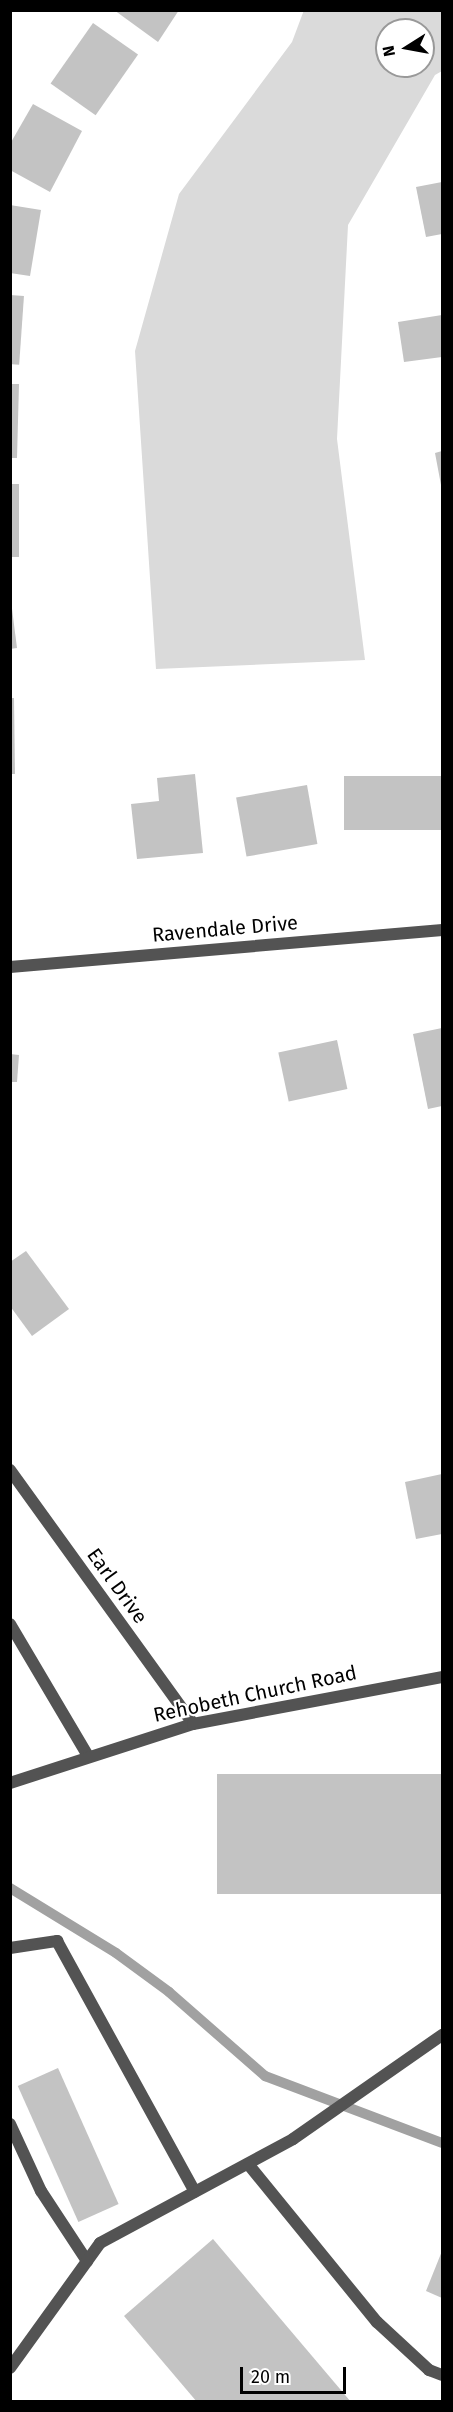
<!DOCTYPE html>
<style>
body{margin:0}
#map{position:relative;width:453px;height:2412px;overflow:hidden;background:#fff;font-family:"Fira Sans",sans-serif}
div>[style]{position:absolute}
.green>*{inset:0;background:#dadada}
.stream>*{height:10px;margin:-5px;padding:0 5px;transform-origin:5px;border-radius:5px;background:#a1a1a1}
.building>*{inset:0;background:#c3c3c3;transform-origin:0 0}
.service>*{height:12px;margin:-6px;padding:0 6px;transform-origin:6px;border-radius:6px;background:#535353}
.minor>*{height:12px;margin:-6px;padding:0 6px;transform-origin:6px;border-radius:6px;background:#535353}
span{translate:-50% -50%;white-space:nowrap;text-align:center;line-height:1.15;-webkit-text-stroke:4.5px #fff;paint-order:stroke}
.street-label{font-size:20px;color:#000}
.frame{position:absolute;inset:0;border:12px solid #000;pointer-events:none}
.north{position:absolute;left:375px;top:18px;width:60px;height:60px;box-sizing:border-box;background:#fff;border:2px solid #999;border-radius:50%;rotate:259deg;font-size:16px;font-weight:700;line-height:24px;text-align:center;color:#000}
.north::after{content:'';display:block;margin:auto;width:21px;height:27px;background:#000;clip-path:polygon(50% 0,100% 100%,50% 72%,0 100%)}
.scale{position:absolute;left:240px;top:2367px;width:106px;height:27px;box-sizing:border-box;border:3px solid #000;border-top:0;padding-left:8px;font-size:18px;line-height:21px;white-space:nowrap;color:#000;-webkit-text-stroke:4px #fff;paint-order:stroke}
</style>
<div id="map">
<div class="green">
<div style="clip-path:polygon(evenodd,304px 10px,442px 11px,442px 71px,435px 75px,348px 225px,337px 439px,365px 660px,156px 669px,135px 351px,179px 194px,292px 42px,304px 10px,387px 30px,423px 30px,423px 66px,387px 66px,387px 30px)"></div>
</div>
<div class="stream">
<div style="left:10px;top:1888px;width:124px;rotate:31.5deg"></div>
<div style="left:116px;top:1953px;width:66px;rotate:36.3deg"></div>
<div style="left:169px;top:1992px;width:128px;rotate:41.2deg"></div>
<div style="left:265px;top:2076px;width:189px;rotate:20.7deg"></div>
</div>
<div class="building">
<div style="clip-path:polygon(114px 10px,179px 10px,158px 42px)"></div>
<div style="left:93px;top:23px;width:55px;height:74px;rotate:35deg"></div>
<div style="clip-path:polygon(33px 104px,82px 131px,50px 192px,10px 170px,10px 144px)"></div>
<div style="clip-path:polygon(442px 182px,442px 234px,426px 237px,416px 187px)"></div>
<div style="clip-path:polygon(10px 205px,41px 210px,30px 276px,10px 273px)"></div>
<div style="left:10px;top:295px;width:14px;height:69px;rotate:4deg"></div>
<div style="clip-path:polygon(442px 315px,442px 357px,404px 362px,398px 322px)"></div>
<div style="clip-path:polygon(10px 384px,19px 384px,17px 458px,10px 458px)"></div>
<div style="clip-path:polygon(442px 451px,442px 484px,441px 485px,435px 453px)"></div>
<div style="left:10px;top:484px;width:9px;height:73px"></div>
<div style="clip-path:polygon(10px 593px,17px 648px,10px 649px)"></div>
<div style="clip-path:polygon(10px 698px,14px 698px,15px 774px,10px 774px)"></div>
<div style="clip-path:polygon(195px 774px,203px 853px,137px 859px,131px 804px,159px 801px,157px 778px)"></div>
<div style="left:442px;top:776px;width:54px;height:98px;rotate:90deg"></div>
<div style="left:307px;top:785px;width:60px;height:72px;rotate:80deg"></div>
<div style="clip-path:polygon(442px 1028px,442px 1106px,428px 1109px,413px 1034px)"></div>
<div style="left:337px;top:1040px;width:50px;height:60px;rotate:78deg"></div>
<div style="clip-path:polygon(10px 1054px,19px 1055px,17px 1082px,10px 1082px)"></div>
<div style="clip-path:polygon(26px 1251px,69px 1309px,32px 1336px,10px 1306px,10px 1262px)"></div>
<div style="clip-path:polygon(442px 1474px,442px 1534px,416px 1539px,405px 1482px)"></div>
<div style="left:442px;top:1774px;width:120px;height:225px;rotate:90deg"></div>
<div style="left:58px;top:2068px;width:149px;height:44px;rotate:66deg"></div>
<div style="clip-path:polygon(213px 2239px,351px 2402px,197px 2402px,124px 2316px)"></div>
<div style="clip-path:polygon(442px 2251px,442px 2298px,426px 2291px)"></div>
</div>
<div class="service">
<div style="left:10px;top:1624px;width:153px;rotate:59.4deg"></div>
<div style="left:10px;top:1948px;width:48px;rotate:-8.5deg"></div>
<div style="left:57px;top:1941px;width:286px;rotate:61.2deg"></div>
<div style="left:10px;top:2124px;width:74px;rotate:65.2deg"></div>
<div style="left:41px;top:2191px;width:84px;rotate:56.7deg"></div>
<div style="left:248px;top:2164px;width:204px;rotate:50.8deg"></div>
<div style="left:377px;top:2322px;width:71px;rotate:42.7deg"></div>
<div style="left:429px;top:2370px;width:14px;rotate:21deg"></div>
<div style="left:10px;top:2368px;width:154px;rotate:-54.2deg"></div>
<div style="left:100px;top:2243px;width:219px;rotate:-28.3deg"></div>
<div style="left:293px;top:2139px;width:182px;rotate:-34.9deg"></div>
</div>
<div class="minor">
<div style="left:10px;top:967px;width:434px;rotate:-4.9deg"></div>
<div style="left:10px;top:1470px;width:313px;rotate:54.2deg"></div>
<div style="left:10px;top:1783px;width:192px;rotate:-17.9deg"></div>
<div style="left:193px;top:1724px;width:253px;rotate:-10.7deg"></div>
</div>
<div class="street-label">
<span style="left:225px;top:929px;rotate:-5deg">Ravendale Drive</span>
<span style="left:117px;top:1586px;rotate:54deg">Earl Drive</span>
<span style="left:255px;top:1694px;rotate:-12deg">Rehobeth Church Road</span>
</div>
<div class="frame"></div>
<div class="north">N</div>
<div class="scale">20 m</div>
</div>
